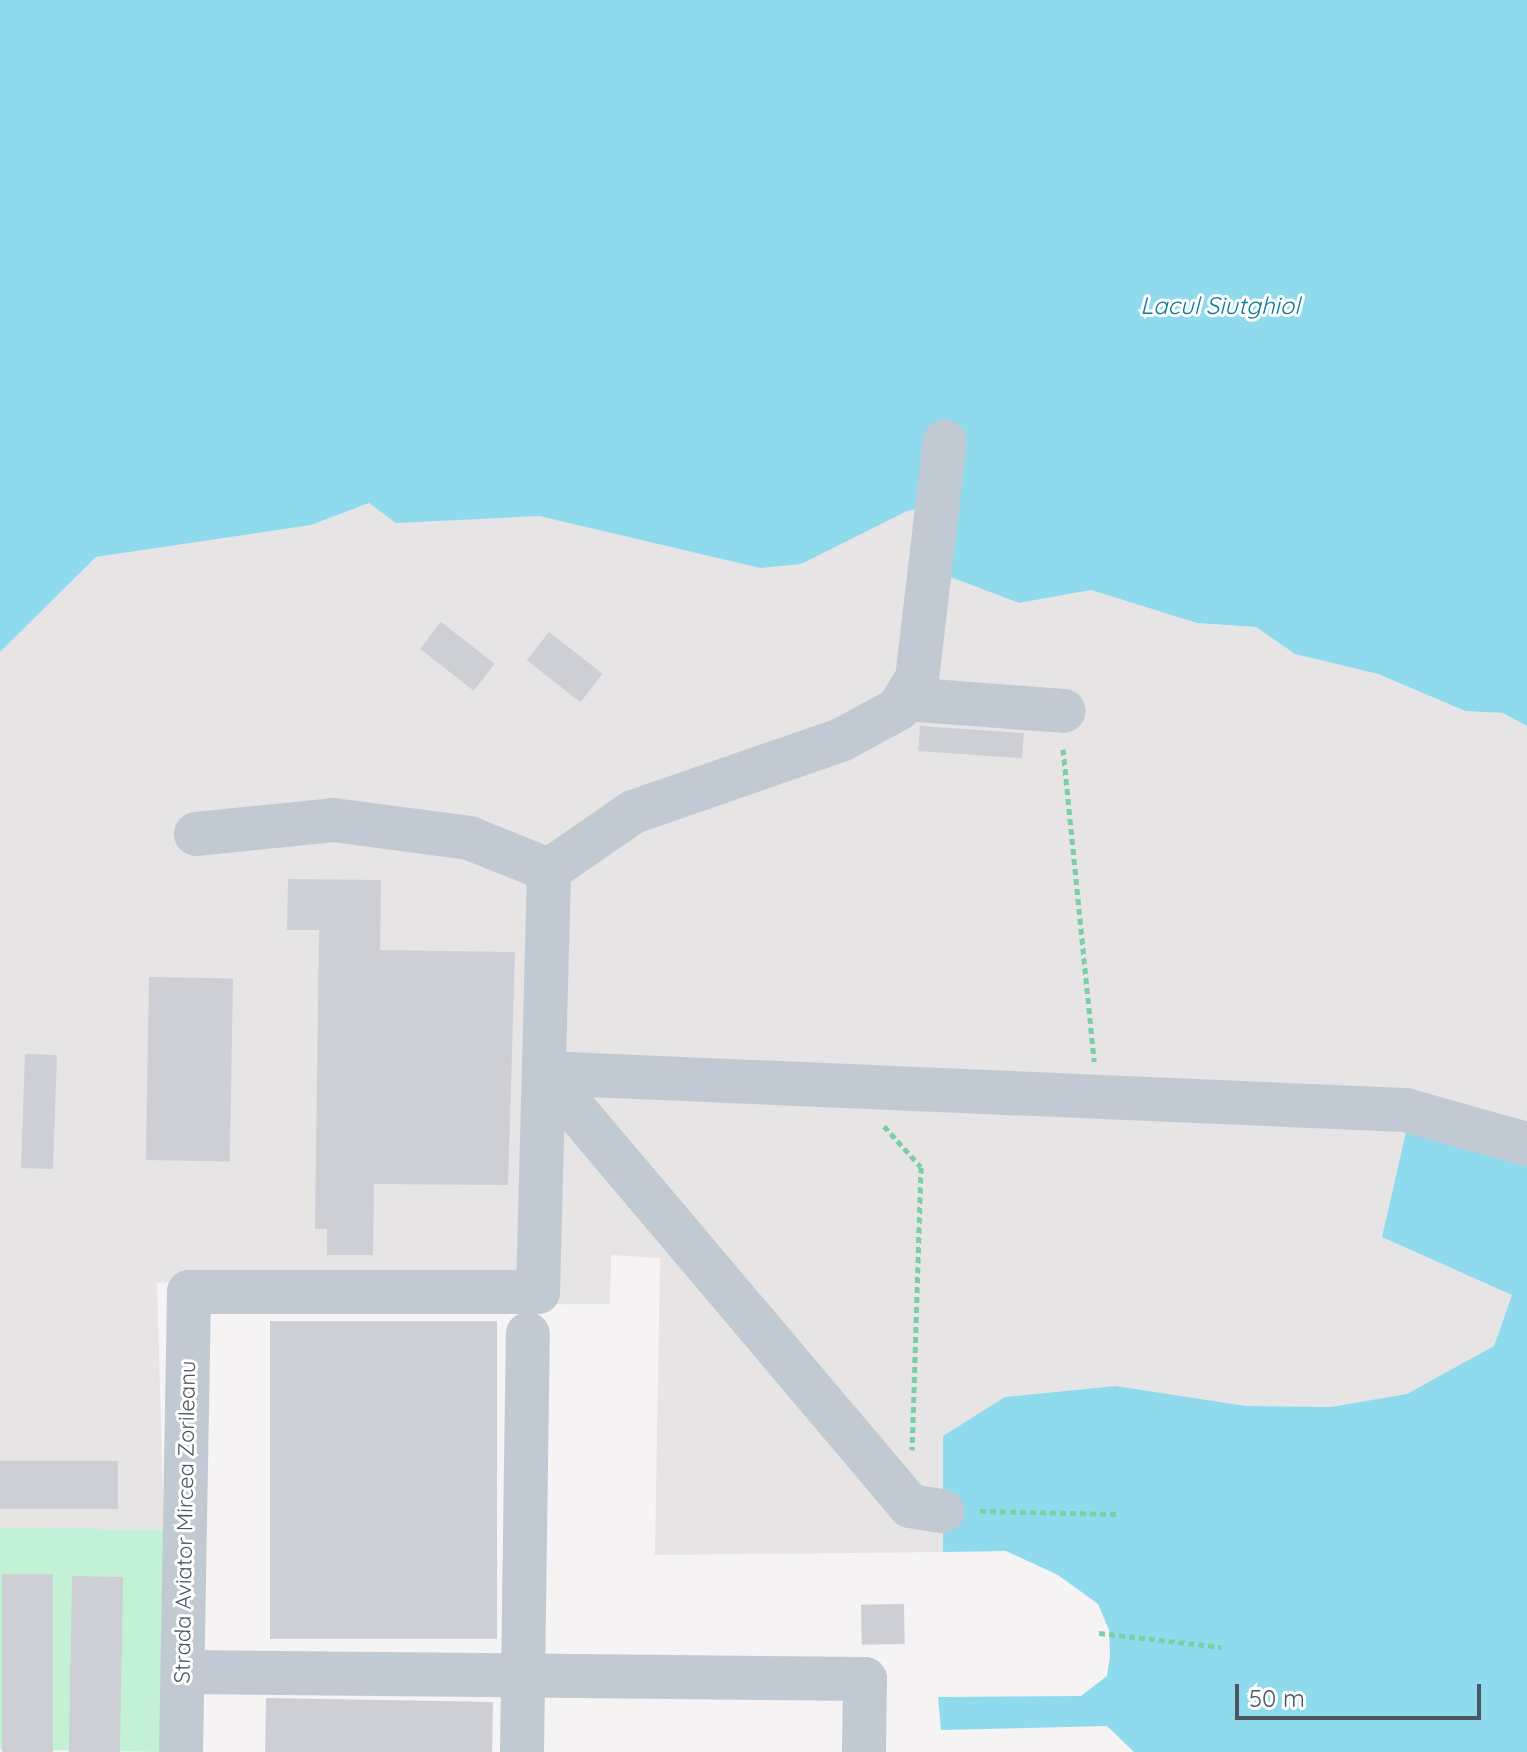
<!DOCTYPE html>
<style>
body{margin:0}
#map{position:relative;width:1527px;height:1752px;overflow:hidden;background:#f5f3f3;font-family:Quicksand,sans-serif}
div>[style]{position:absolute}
.education>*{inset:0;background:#e6e4e5}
.green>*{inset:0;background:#c3f1d5;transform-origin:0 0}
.water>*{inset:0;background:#90daee}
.building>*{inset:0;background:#cdcfd5;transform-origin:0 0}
.path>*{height:5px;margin-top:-2.5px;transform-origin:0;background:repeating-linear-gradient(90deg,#7ad0a6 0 6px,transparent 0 10px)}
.minor>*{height:44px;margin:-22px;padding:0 22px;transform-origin:22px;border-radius:22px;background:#c1cad2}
span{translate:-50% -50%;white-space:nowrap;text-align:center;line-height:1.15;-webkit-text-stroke:6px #fff;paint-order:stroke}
.street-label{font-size:22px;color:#4a5661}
.water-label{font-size:24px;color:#0c7c9b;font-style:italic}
.scale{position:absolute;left:1235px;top:1684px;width:246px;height:36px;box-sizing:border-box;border:4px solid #4a5661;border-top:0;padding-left:10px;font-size:24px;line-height:28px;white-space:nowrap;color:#4a5661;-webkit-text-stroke:6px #fff;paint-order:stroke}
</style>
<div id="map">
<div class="education">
<div style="clip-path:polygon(369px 503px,477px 517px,539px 516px,760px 568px,907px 511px,943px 504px,1019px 603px,1091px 590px,1197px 623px,1256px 627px,1295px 654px,1378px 674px,1464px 711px,1503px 713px,1527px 726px,1527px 1162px,1512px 1295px,1494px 1346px,1407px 1395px,1331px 1407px,1246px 1406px,1116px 1386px,943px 1436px,943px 1552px,655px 1555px,660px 1258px,611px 1255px,610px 1304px,226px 1306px,230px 1279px,157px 1283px,164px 1530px,0 1531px,0 652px,96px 557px,311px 525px)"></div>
</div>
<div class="green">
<div style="left:164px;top:1530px;width:222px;height:164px;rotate:91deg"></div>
</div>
<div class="water">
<div style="clip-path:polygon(0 0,1527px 0,1527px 726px,1503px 713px,1465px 711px,1378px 674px,1295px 654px,1256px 627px,1197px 623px,1091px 590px,1019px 603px,940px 573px,943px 504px,907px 511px,801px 564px,760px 568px,539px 516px,396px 523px,369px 503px,311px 525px,96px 557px,0 652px)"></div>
<div style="clip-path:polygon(1407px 1128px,1527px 1162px,1527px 1752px,1134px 1752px,1107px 1726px,941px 1730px,938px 1697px,1081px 1696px,1107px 1676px,1110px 1656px,1109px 1630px,1098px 1604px,1058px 1575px,1006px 1551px,943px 1552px,943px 1436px,1005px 1397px,1116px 1386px,1246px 1406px,1331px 1407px,1407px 1394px,1494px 1346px,1512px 1295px,1382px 1237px)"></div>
</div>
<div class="building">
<div style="left:441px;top:622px;width:68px;height:34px;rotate:38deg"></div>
<div style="left:549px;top:632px;width:68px;height:36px;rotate:38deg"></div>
<div style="left:920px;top:726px;width:104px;height:25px;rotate:4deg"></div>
<div style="clip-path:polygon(288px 879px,381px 880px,380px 950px,515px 952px,508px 1185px,374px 1184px,373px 1255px,327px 1255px,327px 1229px,315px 1229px,319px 930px,287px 930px)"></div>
<div style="left:149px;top:977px;width:84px;height:183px;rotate:1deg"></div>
<div style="left:25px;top:1054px;width:32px;height:114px;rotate:2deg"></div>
<div style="left:270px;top:1321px;width:227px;height:318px"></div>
<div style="left:0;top:1461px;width:118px;height:48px"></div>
<div style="left:2px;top:1574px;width:51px;height:178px"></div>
<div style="left:72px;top:1576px;width:51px;height:176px;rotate:1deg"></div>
<div style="left:904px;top:1604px;width:40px;height:43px;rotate:89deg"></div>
<div style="left:266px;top:1698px;width:227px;height:54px;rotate:1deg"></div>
</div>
<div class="path">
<div style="left:1063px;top:749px;width:314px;rotate:84.3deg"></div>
<div style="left:884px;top:1126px;width:55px;rotate:47.9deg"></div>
<div style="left:921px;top:1167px;width:283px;rotate:91.8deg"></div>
<div style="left:980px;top:1511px;width:138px;rotate:1.2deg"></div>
<div style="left:1099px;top:1633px;width:123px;rotate:6.5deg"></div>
</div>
<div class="minor">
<div style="left:905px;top:699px;width:159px;rotate:4.3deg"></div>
<div style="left:196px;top:834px;width:138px;rotate:-5.8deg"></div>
<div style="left:333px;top:820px;width:137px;rotate:7.5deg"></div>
<div style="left:469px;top:838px;width:86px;rotate:21.8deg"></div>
<div style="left:549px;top:870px;width:102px;rotate:-34.6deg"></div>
<div style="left:633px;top:812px;width:220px;rotate:-19.1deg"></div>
<div style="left:841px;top:740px;width:65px;rotate:-28.5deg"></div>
<div style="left:898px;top:709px;width:36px;rotate:-58deg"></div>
<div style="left:917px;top:679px;width:239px;rotate:-83.3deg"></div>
<div style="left:544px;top:1073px;width:862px;rotate:2.46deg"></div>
<div style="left:1405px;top:1110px;width:127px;rotate:15.6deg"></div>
<div style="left:544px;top:1073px;width:567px;rotate:49.79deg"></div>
<div style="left:910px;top:1506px;width:33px;rotate:9deg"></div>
<div style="left:183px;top:1672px;width:682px;rotate:0.59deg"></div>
<div style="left:865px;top:1679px;width:73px;rotate:90.8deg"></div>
<div style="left:181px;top:1752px;width:460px;rotate:-89deg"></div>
<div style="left:189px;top:1292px;width:349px"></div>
<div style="left:538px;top:1292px;width:422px;rotate:-88.5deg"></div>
<div style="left:522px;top:1752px;width:418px;rotate:-89.2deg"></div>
</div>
<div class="street-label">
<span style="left:185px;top:1522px;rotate:-89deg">Strada Aviator Mircea Zorileanu</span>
</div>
<div class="water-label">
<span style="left:1220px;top:306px">Lacul Siutghiol</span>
</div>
<div class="scale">50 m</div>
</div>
